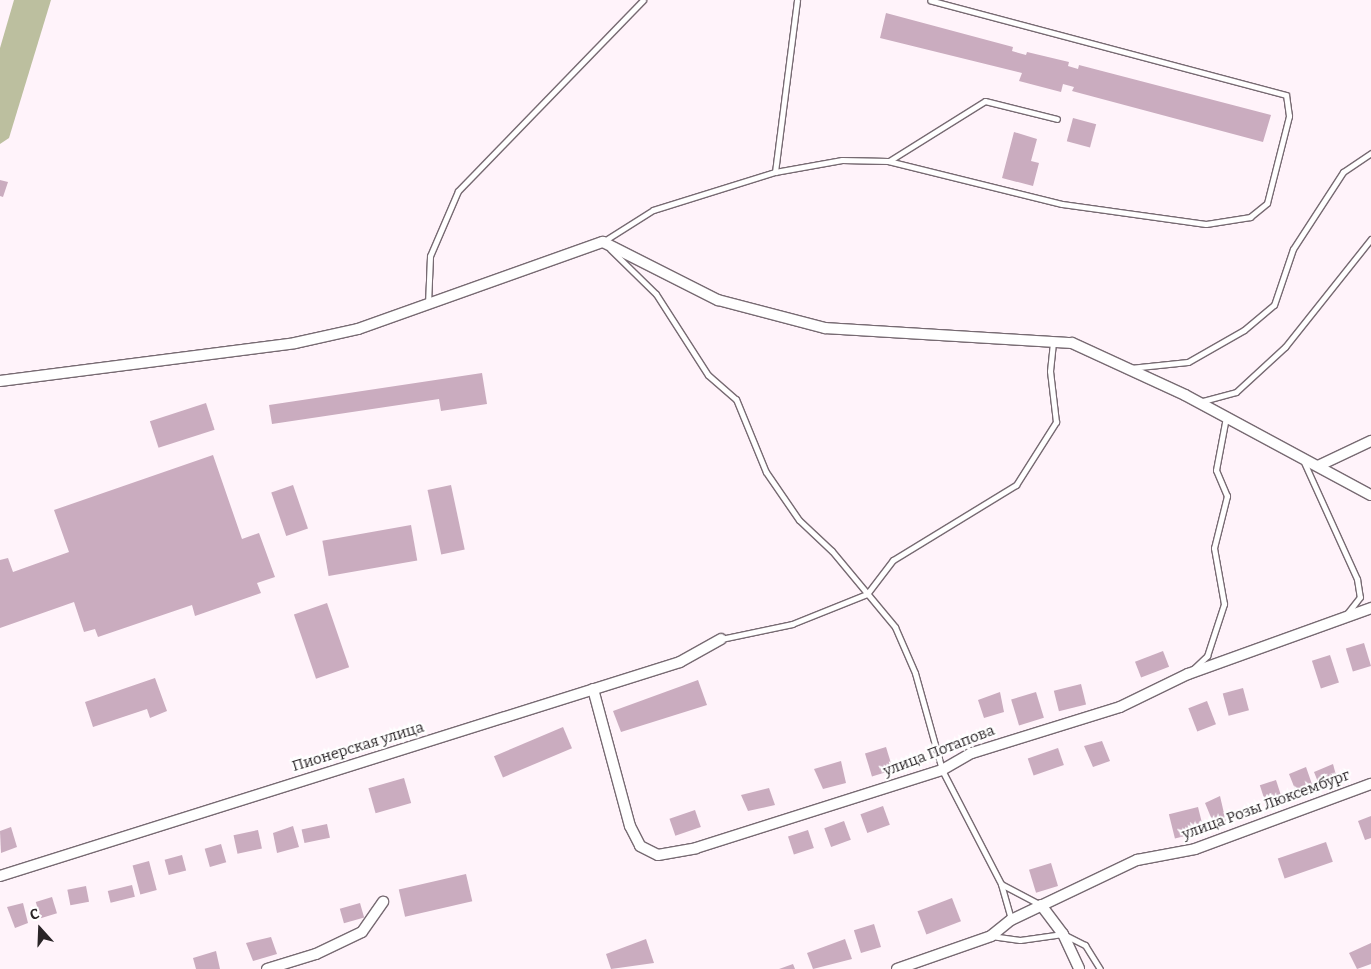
<!DOCTYPE html>
<meta charset="utf-8">
<style>
body{margin:0}
#map{position:relative;width:1371px;height:969px;overflow:hidden;background:#fff3fa;font-family:Bitter,serif}
div>[style]{position:absolute}
.forest>*{inset:0;background:#bcbf9f}
.building>*{inset:0;background:#caacbf;transform-origin:0 0}
.roads{filter:drop-shadow(1px 0 #776a72) drop-shadow(-1px 0 #776a72) drop-shadow(0 1px #776a72) drop-shadow(0 -1px #776a72)}
.service>*{height:5px;margin:-2.5px;padding:0 2.5px;transform-origin:2.5px;border-radius:2.5px;background:#fff}
.minor>*{height:10px;margin:-5px;padding:0 5px;transform-origin:5px;border-radius:5px;background:#fff}
span{translate:-50% -50%;white-space:nowrap;text-align:center;line-height:1.15;-webkit-text-stroke:4px #fff;paint-order:stroke}
.street-label{font-size:15px;color:#2a2427}
.north{position:absolute;left:15px;top:904px;width:50px;height:50px;-webkit-text-stroke:4px #fff;paint-order:stroke;rotate:340deg;font-size:14px;font-weight:700;line-height:20px;text-align:center;color:#2a2427}
.north::after{content:'';display:block;margin:auto;width:18px;height:22px;background:#2a2427;clip-path:polygon(50% 0,100% 100%,50% 72%,0 100%)}
</style>
<div id="map">
<div class="forest">
<div style="clip-path:polygon(14px 0,51px 0,9px 138px,0 144px,0 48px)"></div>
</div>
<div class="building">
<div style="clip-path:polygon(886px 13px,1013px 47px,1012px 51px,1026px 55px,1027px 52px,1069px 62px,1068px 66px,1078px 69px,1079px 65px,1271px 115px,1263px 142px,1072px 91px,1074px 87px,1063px 84px,1061px 92px,1019px 81px,1022px 73px,880px 38px)"></div>
<div style="left:1073px;top:118px;width:24px;height:24px;rotate:15deg"></div>
<div style="clip-path:polygon(1014px 132px,1037px 139px,1031px 161px,1039px 163px,1033px 186px,1002px 178px)"></div>
<div style="clip-path:polygon(0 180px,8px 182px,3px 197px,0 196px)"></div>
<div style="clip-path:polygon(482px 373px,487px 404px,441px 411px,439px 399px,272px 424px,269px 405px)"></div>
<div style="left:206px;top:403px;width:28px;height:59px;rotate:72deg"></div>
<div style="clip-path:polygon(213px 455px,242px 539px,259px 533px,275px 577px,257px 583px,261px 593px,195px 616px,192px 605px,98px 637px,95px 629px,84px 632px,74px 602px,0 628px,0 560px,8px 558px,13px 572px,69px 552px,54px 510px)"></div>
<div style="left:293px;top:485px;width:46px;height:23px;rotate:71deg"></div>
<div style="left:451px;top:485px;width:66px;height:24px;rotate:78deg"></div>
<div style="left:411px;top:525px;width:36px;height:90px;rotate:80deg"></div>
<div style="left:327px;top:603px;width:68px;height:35px;rotate:71deg"></div>
<div style="left:1364px;top:643px;width:24px;height:19px;rotate:73deg"></div>
<div style="left:1163px;top:651px;width:17px;height:30px;rotate:69deg"></div>
<div style="left:1330px;top:655px;width:29px;height:19px;rotate:72deg"></div>
<div style="clip-path:polygon(155px 678px,167px 711px,150px 718px,147px 709px,93px 727px,85px 702px)"></div>
<div style="clip-path:polygon(698px 680px,707px 705px,621px 732px,613px 711px)"></div>
<div style="left:1081px;top:684px;width:21px;height:28px;rotate:76deg"></div>
<div style="left:1243px;top:688px;width:23px;height:21px;rotate:75deg"></div>
<div style="clip-path:polygon(1000px 692px,1004px 712px,984px 718px,978px 700px)"></div>
<div style="left:1036px;top:692px;width:27px;height:26px;rotate:73deg"></div>
<div style="left:1207px;top:701px;width:25px;height:20px;rotate:69deg"></div>
<div style="left:563px;top:727px;width:23px;height:75px;rotate:67deg"></div>
<div style="clip-path:polygon(1102px 741px,1110px 761px,1093px 767px,1084px 746px)"></div>
<div style="left:886px;top:747px;width:24px;height:22px;rotate:73deg"></div>
<div style="left:1058px;top:748px;width:18px;height:32px;rotate:71deg"></div>
<div style="clip-path:polygon(841px 761px,846px 783px,823px 789px,814px 769px)"></div>
<div style="clip-path:polygon(1333px 764px,1337px 779px,1320px 787px,1314px 772px)"></div>
<div style="clip-path:polygon(1306px 767px,1314px 790px,1297px 794px,1289px 774px)"></div>
<div style="left:404px;top:778px;width:26px;height:37px;rotate:74deg"></div>
<div style="left:1276px;top:780px;width:22px;height:17px;rotate:72deg"></div>
<div style="clip-path:polygon(769px 788px,775px 805px,748px 811px,741px 795px)"></div>
<div style="clip-path:polygon(1220px 796px,1226px 822px,1215px 827px,1205px 803px)"></div>
<div style="left:883px;top:806px;width:20px;height:24px;rotate:70deg"></div>
<div style="left:1198px;top:807px;width:25px;height:30px;rotate:76deg"></div>
<div style="left:695px;top:810px;width:18px;height:27px;rotate:71deg"></div>
<div style="clip-path:polygon(1371px 816px,1371px 838px,1365px 840px,1358px 821px)"></div>
<div style="left:844px;top:821px;width:20px;height:21px;rotate:70deg"></div>
<div style="left:327px;top:824px;width:14px;height:26px;rotate:78deg"></div>
<div style="clip-path:polygon(293px 826px,299px 847px,277px 853px,273px 833px)"></div>
<div style="clip-path:polygon(11px 827px,17px 847px,1px 853px,0 831px)"></div>
<div style="left:258px;top:830px;width:19px;height:25px;rotate:78deg"></div>
<div style="left:808px;top:830px;width:19px;height:21px;rotate:72deg"></div>
<div style="left:1326px;top:842px;width:21px;height:51px;rotate:71deg"></div>
<div style="left:221px;top:844px;width:19px;height:17px;rotate:74deg"></div>
<div style="left:182px;top:855px;width:16px;height:18px;rotate:75deg"></div>
<div style="left:149px;top:861px;width:30px;height:17px;rotate:75deg"></div>
<div style="left:1051px;top:863px;width:24px;height:23px;rotate:73deg"></div>
<div style="left:466px;top:874px;width:28px;height:69px;rotate:77deg"></div>
<div style="left:132px;top:885px;width:12px;height:25px;rotate:76deg"></div>
<div style="left:86px;top:886px;width:16px;height:19px;rotate:79deg"></div>
<div style="left:52px;top:897px;width:17px;height:17px;rotate:73deg"></div>
<div style="left:952px;top:898px;width:25px;height:37px;rotate:69deg"></div>
<div style="clip-path:polygon(23px 903px,28px 923px,15px 928px,7px 907px)"></div>
<div style="left:360px;top:903px;width:15px;height:21px;rotate:74deg"></div>
<div style="left:874px;top:924px;width:24px;height:21px;rotate:73deg"></div>
<div style="clip-path:polygon(271px 937px,277px 954px,253px 961px,246px 943px)"></div>
<div style="clip-path:polygon(646px 939px,654px 963px,611px 969px,606px 954px)"></div>
<div style="clip-path:polygon(845px 939px,852px 959px,813px 969px,807px 953px)"></div>
<div style="clip-path:polygon(1371px 943px,1371px 964px,1357px 969px,1349px 953px)"></div>
<div style="clip-path:polygon(216px 951px,220px 969px,196px 969px,193px 958px)"></div>
<div style="clip-path:polygon(793px 964px,795px 969px,779px 969px)"></div>
</div>
<div class="roads">
<div class="service">
<div style="left:889px;top:161px;width:113px;rotate:-32deg"></div>
<div style="left:985px;top:101px;width:74px;rotate:14deg"></div>
<div style="left:775px;top:172px;width:173px;rotate:-82.7deg"></div>
<div style="left:604px;top:241px;width:58px;rotate:-32.3deg"></div>
<div style="left:653px;top:210px;width:128px;rotate:-17.3deg"></div>
<div style="left:775px;top:172px;width:68px;rotate:-10.2deg"></div>
<div style="left:842px;top:160px;width:46px;rotate:1.2deg"></div>
<div style="left:888px;top:161px;width:179px;rotate:13.9deg"></div>
<div style="left:1062px;top:204px;width:145px;rotate:7.9deg"></div>
<div style="left:1206px;top:224px;width:45px;rotate:-9deg"></div>
<div style="left:1250px;top:217px;width:22px;rotate:-39deg"></div>
<div style="left:1267px;top:203px;width:90px;rotate:-75.8deg"></div>
<div style="left:1289px;top:116px;width:21px;rotate:-98deg"></div>
<div style="left:1286px;top:95px;width:368px;rotate:-165.1deg"></div>
<div style="left:610px;top:249px;width:64px;rotate:44.4deg"></div>
<div style="left:656px;top:294px;width:96px;rotate:57.3deg"></div>
<div style="left:708px;top:375px;width:37px;rotate:41deg"></div>
<div style="left:736px;top:399px;width:79px;rotate:67.7deg"></div>
<div style="left:766px;top:472px;width:58px;rotate:55.5deg"></div>
<div style="left:799px;top:520px;width:45px;rotate:43.2deg"></div>
<div style="left:832px;top:551px;width:99px;rotate:50.3deg"></div>
<div style="left:895px;top:627px;width:50px;rotate:66.5deg"></div>
<div style="left:915px;top:673px;width:101px;rotate:74.4deg"></div>
<div style="left:942px;top:770px;width:128px;rotate:62.6deg"></div>
<div style="left:1001px;top:884px;width:37px;rotate:74deg"></div>
<div style="left:428px;top:304px;width:48px;rotate:-87.6deg"></div>
<div style="left:430px;top:256px;width:71px;rotate:-66.7deg"></div>
<div style="left:458px;top:191px;width:266px;rotate:-45.9deg"></div>
<div style="left:1130px;top:368px;width:58px;rotate:-5.9deg"></div>
<div style="left:1188px;top:362px;width:64px;rotate:-29.7deg"></div>
<div style="left:1244px;top:330px;width:39px;rotate:-40deg"></div>
<div style="left:1274px;top:305px;width:59px;rotate:-71.3deg"></div>
<div style="left:1293px;top:249px;width:92px;rotate:-57deg"></div>
<div style="left:1343px;top:172px;width:34px;rotate:-34deg"></div>
<div style="left:1199px;top:402px;width:38px;rotate:-15deg"></div>
<div style="left:1236px;top:392px;width:67px;rotate:-42.6deg"></div>
<div style="left:1285px;top:347px;width:138px;rotate:-51.5deg"></div>
<div style="left:1303px;top:460px;width:131px;rotate:65.6deg"></div>
<div style="left:1357px;top:579px;width:18px;rotate:81deg"></div>
<div style="left:1360px;top:597px;width:23px;rotate:128deg"></div>
<div style="left:721px;top:639px;width:73px;rotate:-11.9deg"></div>
<div style="left:792px;top:624px;width:81px;rotate:-21.8deg"></div>
<div style="left:867px;top:594px;width:43px;rotate:-52.6deg"></div>
<div style="left:893px;top:560px;width:144px;rotate:-31.4deg"></div>
<div style="left:1016px;top:485px;width:75px;rotate:-57.6deg"></div>
<div style="left:1056px;top:422px;width:51px;rotate:-96.7deg"></div>
<div style="left:1050px;top:371px;width:30px;rotate:-84deg"></div>
<div style="left:1192px;top:670px;width:21px;rotate:-43deg"></div>
<div style="left:1207px;top:656px;width:55px;rotate:-71.9deg"></div>
<div style="left:1224px;top:604px;width:57px;rotate:-100.1deg"></div>
<div style="left:1214px;top:548px;width:54px;rotate:-76deg"></div>
<div style="left:1227px;top:496px;width:28px;rotate:-113deg"></div>
<div style="left:1216px;top:470px;width:54px;rotate:-79.3deg"></div>
<div style="left:1001px;top:884px;width:45px;rotate:27.7deg"></div>
<div style="left:991px;top:936px;width:29px;rotate:8deg"></div>
<div style="left:1020px;top:940px;width:43px;rotate:-7.9deg"></div>
<div style="left:1063px;top:934px;width:25px;rotate:27deg"></div>
<div style="left:1085px;top:945px;width:28px;rotate:58deg"></div>
</div>
<div class="minor">
<div style="left:0;top:381px;width:297px;rotate:-7.3deg"></div>
<div style="left:295px;top:343px;width:65px;rotate:-12.5deg"></div>
<div style="left:358px;top:329px;width:260px;rotate:-19.6deg"></div>
<div style="left:603px;top:242px;width:129px;rotate:26.8deg"></div>
<div style="left:718px;top:300px;width:111px;rotate:14.7deg"></div>
<div style="left:825px;top:328px;width:247px;rotate:3.5deg"></div>
<div style="left:1072px;top:343px;width:124px;rotate:24.7deg"></div>
<div style="left:1185px;top:395px;width:211px;rotate:28.3deg"></div>
<div style="left:1318px;top:466px;width:59px;rotate:-25.3deg"></div>
<div style="left:593px;top:689px;width:142px;rotate:74.9deg"></div>
<div style="left:630px;top:826px;width:22px;rotate:63deg"></div>
<div style="left:640px;top:846px;width:20px;rotate:27deg"></div>
<div style="left:658px;top:855px;width:39px;rotate:-10deg"></div>
<div style="left:696px;top:848px;width:258px;rotate:-17.6deg"></div>
<div style="left:942px;top:770px;width:34px;rotate:-30deg"></div>
<div style="left:972px;top:753px;width:155px;rotate:-17.3deg"></div>
<div style="left:1120px;top:707px;width:76px;rotate:-25.9deg"></div>
<div style="left:1188px;top:674px;width:195px;rotate:-19.8deg"></div>
<div style="left:0;top:876px;width:713px;rotate:-17.47deg"></div>
<div style="left:680px;top:662px;width:47px;rotate:-29.3deg"></div>
<div style="left:1041px;top:905px;width:36px;rotate:53deg"></div>
<div style="left:1063px;top:934px;width:38px;rotate:65deg"></div>
<div style="left:267px;top:969px;width:51px;rotate:-17deg"></div>
<div style="left:316px;top:954px;width:51px;rotate:-25.6deg"></div>
<div style="left:362px;top:932px;width:37px;rotate:-55deg"></div>
<div style="left:897px;top:969px;width:100px;rotate:-19.3deg"></div>
<div style="left:991px;top:936px;width:26px;rotate:-39deg"></div>
<div style="left:1011px;top:920px;width:140px;rotate:-25.5deg"></div>
<div style="left:1137px;top:860px;width:59px;rotate:-10.7deg"></div>
<div style="left:1195px;top:849px;width:188px;rotate:-20.3deg"></div>
</div>
</div>
<div class="street-label">
<span style="left:358px;top:747px;rotate:-17deg">Пионерская улица</span>
<span style="left:939px;top:751px;rotate:-21deg">улица Потапова</span>
<span style="left:1266px;top:805px;rotate:-20deg">улица Розы Люксембург</span>
</div>
<div class="north">С</div>
</div>
